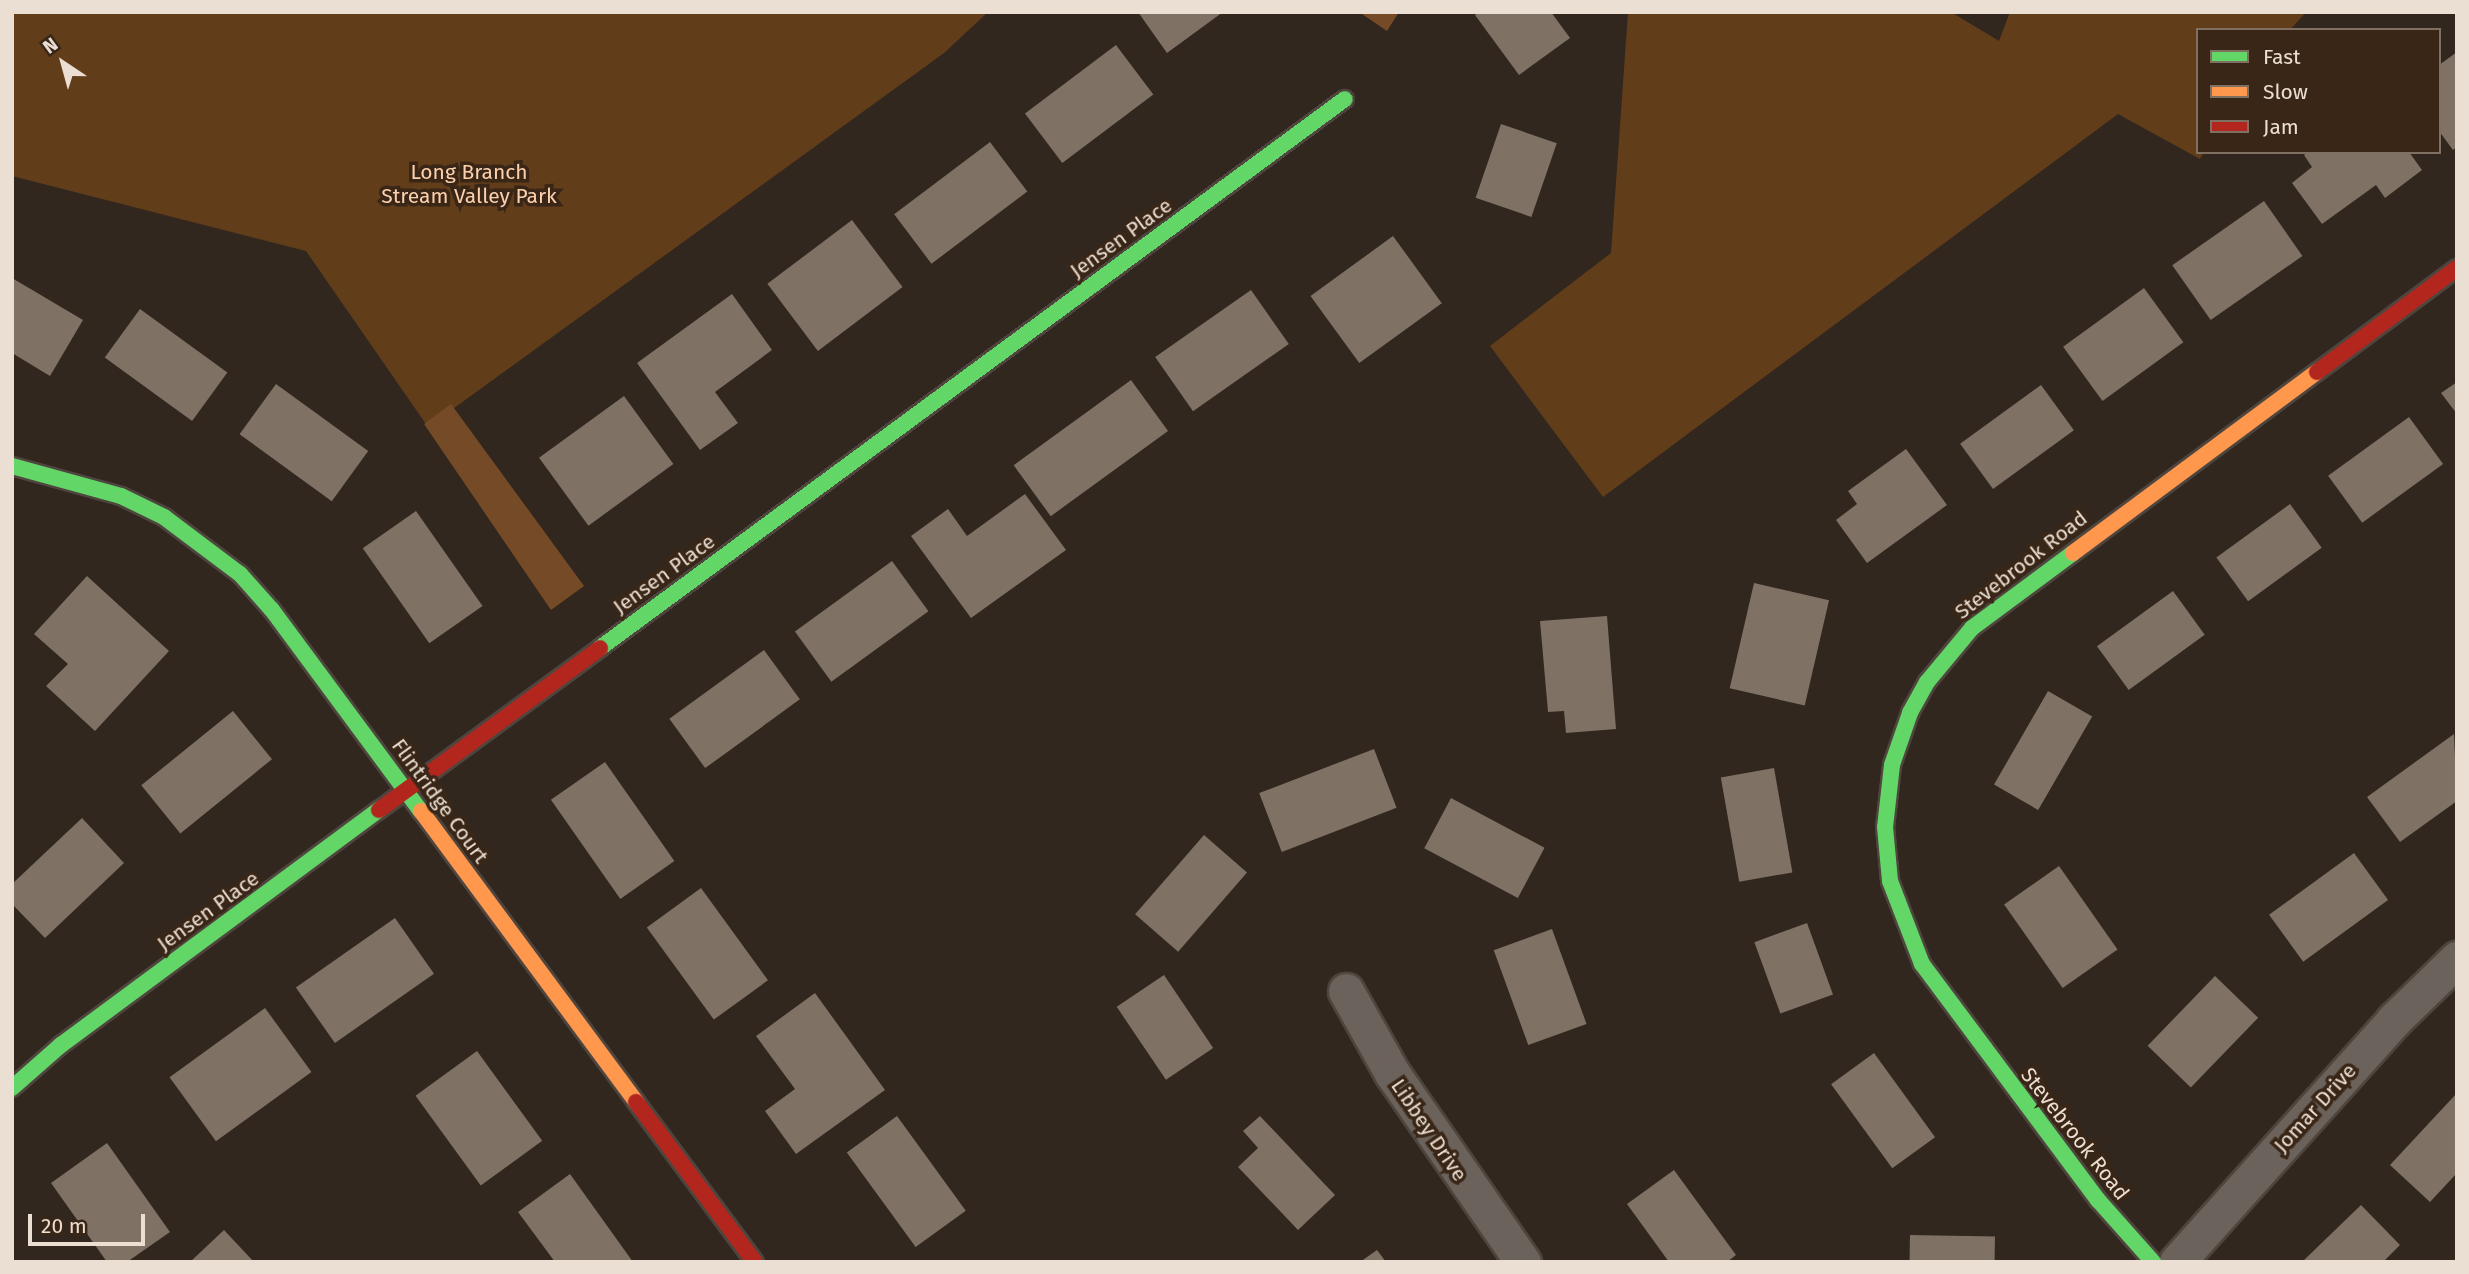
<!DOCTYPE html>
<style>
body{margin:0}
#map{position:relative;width:2469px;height:1274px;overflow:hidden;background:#31271e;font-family:"Fira Sans",sans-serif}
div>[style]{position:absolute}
.green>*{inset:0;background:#623d1a}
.forest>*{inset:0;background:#744b26}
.building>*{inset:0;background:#7f7164;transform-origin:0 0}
.roads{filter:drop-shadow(2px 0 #4e453e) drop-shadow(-2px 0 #4e453e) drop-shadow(0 2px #4e453e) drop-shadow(0 -2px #4e453e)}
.street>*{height:35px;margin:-17.5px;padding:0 17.5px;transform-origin:17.5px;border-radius:17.5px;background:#6b625b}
.fast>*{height:16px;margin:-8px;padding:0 8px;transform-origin:8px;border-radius:8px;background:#63d668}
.slow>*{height:16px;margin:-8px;padding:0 8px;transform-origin:8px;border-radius:8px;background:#ff974d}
.jam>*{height:16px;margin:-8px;padding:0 8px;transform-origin:8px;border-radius:8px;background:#b3261e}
span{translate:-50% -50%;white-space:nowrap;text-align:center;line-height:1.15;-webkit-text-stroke:7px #392616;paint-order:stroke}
.park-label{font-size:21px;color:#fcd0ad}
.street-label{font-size:21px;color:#ebded3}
.frame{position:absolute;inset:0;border:14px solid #ebded3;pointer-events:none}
.legend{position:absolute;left:2196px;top:28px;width:245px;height:126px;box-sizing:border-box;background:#392616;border:2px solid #807062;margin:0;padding:9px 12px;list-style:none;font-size:21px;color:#ebded3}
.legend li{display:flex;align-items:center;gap:14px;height:35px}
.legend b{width:35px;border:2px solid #807062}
.north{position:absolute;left:28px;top:28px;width:70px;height:70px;-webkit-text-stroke:5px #392616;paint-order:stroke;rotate:324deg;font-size:19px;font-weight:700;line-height:28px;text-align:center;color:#ebded3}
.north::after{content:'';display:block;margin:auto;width:24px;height:32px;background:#ebded3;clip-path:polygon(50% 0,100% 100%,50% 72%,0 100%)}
.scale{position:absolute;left:28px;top:1214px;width:117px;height:32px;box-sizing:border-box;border:4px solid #ebded3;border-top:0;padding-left:9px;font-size:21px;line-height:24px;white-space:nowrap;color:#ebded3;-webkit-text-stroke:5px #392616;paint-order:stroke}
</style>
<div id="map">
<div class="green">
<div style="clip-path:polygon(12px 12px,988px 12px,944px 53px,428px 427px,306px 251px,12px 176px)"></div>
<div style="clip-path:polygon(1628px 12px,1951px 12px,1999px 41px,2010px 12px,2306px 12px,2290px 30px,2198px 30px,2198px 152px,2204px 152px,2200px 159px,2118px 114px,1603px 497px,1490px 346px,1611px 253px)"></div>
</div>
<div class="forest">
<div style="clip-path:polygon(1359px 12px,1399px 12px,1387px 31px)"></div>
<div style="clip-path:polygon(451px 404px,584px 586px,551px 610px,424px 424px)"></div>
</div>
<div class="building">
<div style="clip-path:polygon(1138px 12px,1223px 12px,1167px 53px)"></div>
<div style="clip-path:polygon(1479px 12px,1551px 12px,1570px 38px,1519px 75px,1475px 15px)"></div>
<div style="left:1116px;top:45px;width:62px;height:114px;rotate:53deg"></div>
<div style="clip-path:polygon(2457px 52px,2457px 147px,2453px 150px,2439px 131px,2439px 65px)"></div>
<div style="left:1501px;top:124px;width:59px;height:78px;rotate:19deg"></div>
<div style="left:990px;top:142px;width:62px;height:120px;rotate:53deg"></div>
<div style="clip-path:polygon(2308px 152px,2409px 152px,2422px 170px,2385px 198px,2376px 185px,2322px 224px,2292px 183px,2312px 167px,2304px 155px)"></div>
<div style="left:2264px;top:201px;width:67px;height:112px;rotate:55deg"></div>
<div style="left:852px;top:220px;width:84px;height:106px;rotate:53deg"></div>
<div style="left:1393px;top:236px;width:83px;height:102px;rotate:54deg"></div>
<div style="clip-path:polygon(12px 278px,83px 320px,50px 376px,12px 353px)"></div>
<div style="left:2144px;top:288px;width:67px;height:100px;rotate:54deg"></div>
<div style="left:1251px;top:290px;width:66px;height:117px;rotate:55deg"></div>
<div style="clip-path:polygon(732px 294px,772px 350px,715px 392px,738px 423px,700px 450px,637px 363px)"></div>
<div style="left:140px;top:309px;width:108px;height:60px;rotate:36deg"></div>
<div style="left:1131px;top:380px;width:63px;height:145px;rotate:54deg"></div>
<div style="clip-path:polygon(2457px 382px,2457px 414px,2441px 393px)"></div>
<div style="left:276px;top:384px;width:114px;height:62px;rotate:36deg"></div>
<div style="left:2041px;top:385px;width:56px;height:100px;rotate:54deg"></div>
<div style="left:624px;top:396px;width:84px;height:105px;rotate:54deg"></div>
<div style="left:2409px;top:417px;width:58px;height:100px;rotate:54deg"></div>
<div style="clip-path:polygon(1906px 449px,1947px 505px,1867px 563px,1836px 520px,1857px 504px,1848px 491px)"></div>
<div style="clip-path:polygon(1025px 494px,1066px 550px,971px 618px,911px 536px,948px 509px,967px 536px)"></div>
<div style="left:2290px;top:504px;width:54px;height:91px;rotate:54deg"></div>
<div style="left:416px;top:511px;width:116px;height:65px;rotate:55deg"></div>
<div style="left:892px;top:561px;width:62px;height:120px;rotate:54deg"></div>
<div style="clip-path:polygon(87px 576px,169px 651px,95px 731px,46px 686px,68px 664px,34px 634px)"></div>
<div style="left:1754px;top:583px;width:77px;height:108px;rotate:13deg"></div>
<div style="left:2173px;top:591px;width:54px;height:94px;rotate:54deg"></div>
<div style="clip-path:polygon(1607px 616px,1616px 729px,1566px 733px,1564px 711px,1548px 712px,1540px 621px)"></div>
<div style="left:764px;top:650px;width:61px;height:117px;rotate:54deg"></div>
<div style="left:2048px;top:691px;width:51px;height:108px;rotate:30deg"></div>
<div style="left:233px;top:711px;width:62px;height:118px;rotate:51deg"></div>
<div style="clip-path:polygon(2454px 734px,2457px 801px,2400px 842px,2367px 797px)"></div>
<div style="left:1374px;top:749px;width:63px;height:123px;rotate:69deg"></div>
<div style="left:605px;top:762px;width:121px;height:66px;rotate:55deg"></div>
<div style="left:1774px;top:768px;width:106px;height:54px;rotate:80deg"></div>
<div style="left:1451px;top:798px;width:106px;height:57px;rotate:28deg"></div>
<div style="clip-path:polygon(82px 818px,124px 863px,45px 938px,12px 904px,12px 884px)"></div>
<div style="left:1204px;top:835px;width:57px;height:105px;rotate:41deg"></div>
<div style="left:2354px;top:853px;width:58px;height:105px;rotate:54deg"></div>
<div style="left:2059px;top:866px;width:102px;height:67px;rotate:55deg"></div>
<div style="left:701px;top:888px;width:114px;height:67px;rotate:54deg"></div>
<div style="left:395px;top:918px;width:68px;height:121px;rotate:55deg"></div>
<div style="left:1807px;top:923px;width:76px;height:56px;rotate:70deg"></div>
<div style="left:1552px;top:929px;width:101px;height:62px;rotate:70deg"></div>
<div style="left:1164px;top:975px;width:88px;height:57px;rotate:56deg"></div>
<div style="left:2215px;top:976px;width:60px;height:97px;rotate:44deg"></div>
<div style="clip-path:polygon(815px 993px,885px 1090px,796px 1154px,765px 1111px,795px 1089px,756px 1036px)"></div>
<div style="left:265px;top:1008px;width:79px;height:118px;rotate:54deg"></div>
<div style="left:477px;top:1051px;width:111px;height:76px;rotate:54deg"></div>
<div style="left:1874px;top:1053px;width:104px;height:53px;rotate:54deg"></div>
<div style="clip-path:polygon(2457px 1093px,2457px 1173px,2430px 1202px,2390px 1165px)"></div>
<div style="left:897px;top:1116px;width:117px;height:62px;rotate:54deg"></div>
<div style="clip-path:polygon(1260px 1116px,1335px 1195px,1298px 1230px,1238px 1167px,1258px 1148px,1243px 1131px)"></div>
<div style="clip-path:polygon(107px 1143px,170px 1232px,127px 1262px,107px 1262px,51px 1183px)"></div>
<div style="clip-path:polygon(1674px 1170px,1736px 1255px,1727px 1262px,1669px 1262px,1627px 1204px)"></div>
<div style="clip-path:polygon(570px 1174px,633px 1262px,555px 1262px,518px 1212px)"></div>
<div style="clip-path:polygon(2361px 1205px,2400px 1245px,2383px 1262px,2302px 1262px)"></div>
<div style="clip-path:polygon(224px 1230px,254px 1262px,190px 1262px)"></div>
<div style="left:1910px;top:1235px;width:85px;height:27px;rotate:1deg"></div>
<div style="clip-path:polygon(1377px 1250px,1386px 1262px,1360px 1262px)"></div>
</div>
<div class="roads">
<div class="street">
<div style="left:1346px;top:991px;width:94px;rotate:60.7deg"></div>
<div style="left:1392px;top:1073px;width:230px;rotate:55.3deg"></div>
<div style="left:2177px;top:1262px;width:325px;rotate:-48.1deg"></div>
<div style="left:2394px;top:1020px;width:88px;rotate:-44.1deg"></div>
</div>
<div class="fast">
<div style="left:12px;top:466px;width:113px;rotate:15.4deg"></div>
<div style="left:121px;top:496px;width:48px;rotate:26deg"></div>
<div style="left:164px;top:517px;width:95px;rotate:36.9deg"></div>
<div style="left:240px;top:574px;width:48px;rotate:48.4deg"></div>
<div style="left:272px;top:610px;width:250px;rotate:53.5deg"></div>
<div style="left:2073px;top:553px;width:126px;rotate:143.4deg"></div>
<div style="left:1972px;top:628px;width:70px;rotate:129.8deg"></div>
<div style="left:1927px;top:682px;width:35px;rotate:119deg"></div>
<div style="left:1910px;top:713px;width:55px;rotate:109.1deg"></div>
<div style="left:1892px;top:765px;width:62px;rotate:96.4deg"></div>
<div style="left:1885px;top:827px;width:54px;rotate:84.7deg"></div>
<div style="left:1890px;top:881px;width:89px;rotate:68.9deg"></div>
<div style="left:1922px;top:964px;width:294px;rotate:53.3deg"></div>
<div style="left:2098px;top:1200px;width:83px;rotate:48.4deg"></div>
<div style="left:600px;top:648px;width:925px;rotate:-36.39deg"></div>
<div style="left:12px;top:1088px;width:65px;rotate:-41.3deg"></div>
<div style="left:61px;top:1045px;width:395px;rotate:-36.5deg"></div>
</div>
<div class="slow">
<div style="left:2073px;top:553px;width:304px;rotate:-36.6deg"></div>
<div style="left:421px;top:811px;width:362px;rotate:53.5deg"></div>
</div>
<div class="jam">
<div style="left:2317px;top:372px;width:174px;rotate:-36.6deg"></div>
<div style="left:379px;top:810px;width:274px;rotate:-36.2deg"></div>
<div style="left:636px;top:1102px;width:199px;rotate:53.4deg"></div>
</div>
</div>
<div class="park-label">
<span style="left:469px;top:184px">Long Branch<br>Stream Valley Park</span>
</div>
<div class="street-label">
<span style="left:1121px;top:238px;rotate:-36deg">Jensen Place</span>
<span style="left:2021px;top:565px;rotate:-38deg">Stevebrook Road</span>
<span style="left:664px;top:574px;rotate:-36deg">Jensen Place</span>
<span style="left:440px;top:801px;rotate:54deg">Flintridge Court</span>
<span style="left:208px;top:911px;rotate:-36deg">Jensen Place</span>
<span style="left:2315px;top:1108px;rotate:-48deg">Jomar Drive</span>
<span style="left:1429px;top:1130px;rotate:56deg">Libbey Drive</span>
<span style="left:2075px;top:1134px;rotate:52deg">Stevebrook Road</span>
</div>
<div class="frame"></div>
<ul class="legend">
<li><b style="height:9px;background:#63d668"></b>Fast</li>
<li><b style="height:9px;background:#ff974d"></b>Slow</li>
<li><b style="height:9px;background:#b3261e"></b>Jam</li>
</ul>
<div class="north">N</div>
<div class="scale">20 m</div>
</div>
